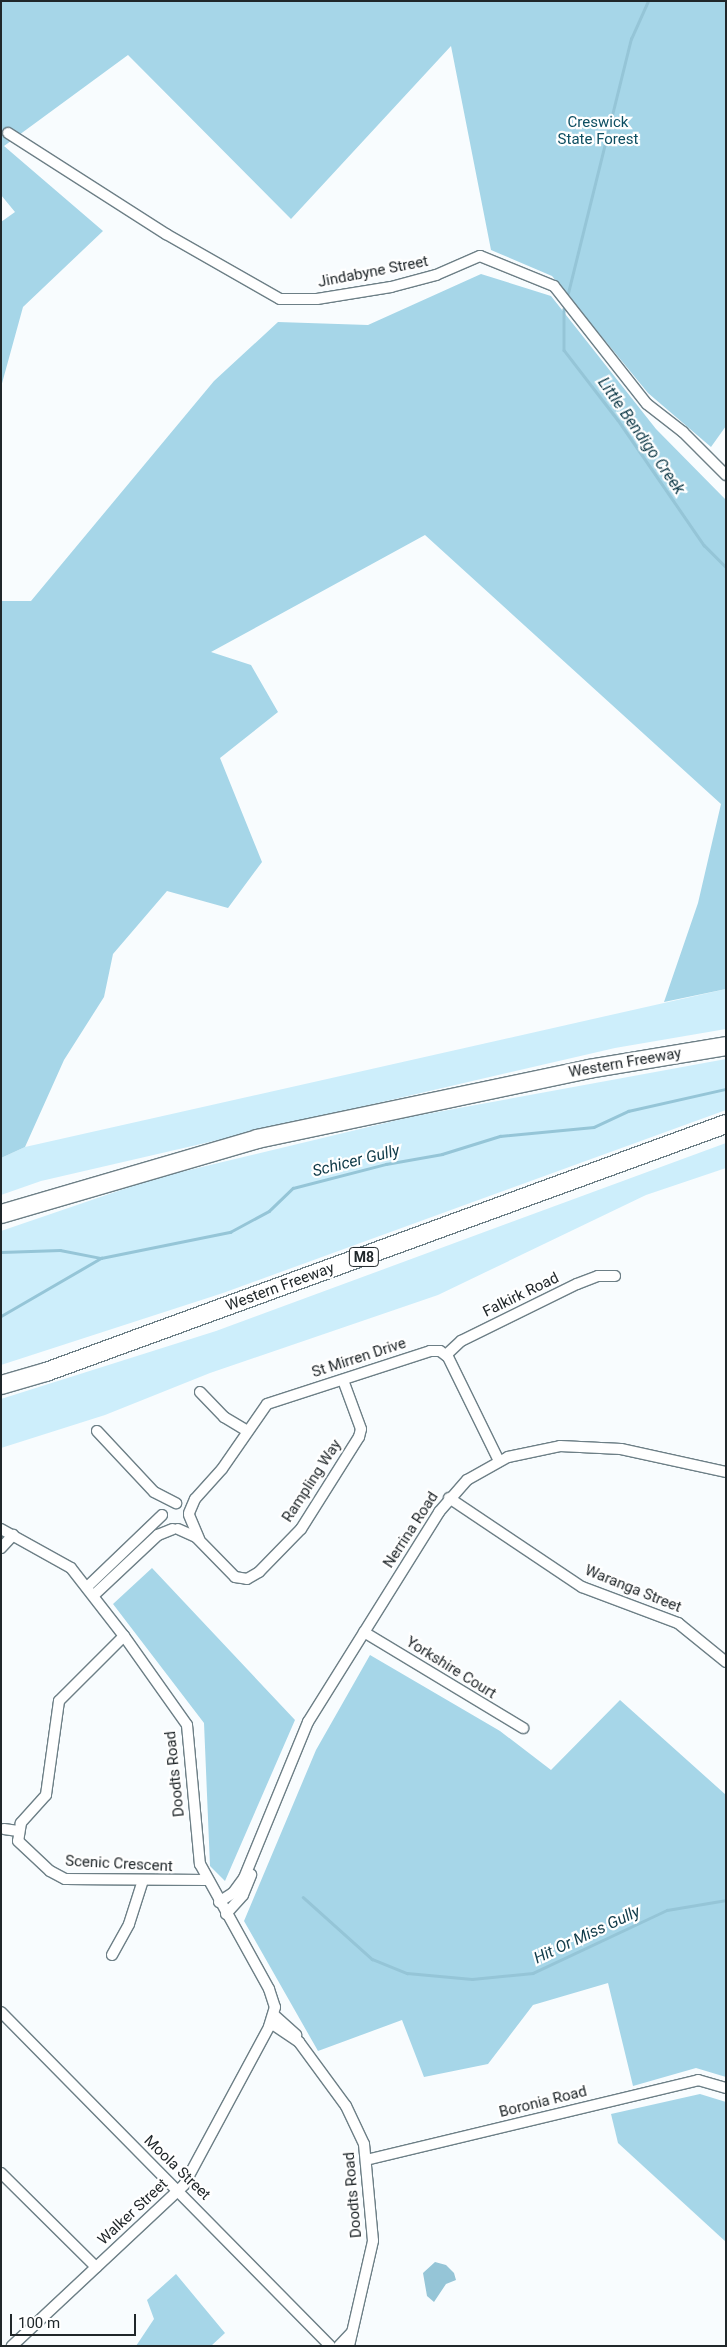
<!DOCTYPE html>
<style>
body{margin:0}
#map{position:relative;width:727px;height:2347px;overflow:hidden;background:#f8fcfe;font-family:Roboto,sans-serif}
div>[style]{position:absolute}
.green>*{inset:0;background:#cdeefb}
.forest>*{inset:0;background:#a6d6e8}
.water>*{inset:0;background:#95c5d7}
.stream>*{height:2.5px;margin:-1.25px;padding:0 1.25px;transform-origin:1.25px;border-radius:1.25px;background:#95c5d7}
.roads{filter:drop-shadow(1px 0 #6d7f86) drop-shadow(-1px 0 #6d7f86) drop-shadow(0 1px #6d7f86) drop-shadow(0 -1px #6d7f86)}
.minor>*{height:10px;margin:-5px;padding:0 5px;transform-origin:5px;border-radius:5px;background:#fff}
.motorway>*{height:18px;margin:-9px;padding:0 9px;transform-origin:9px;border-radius:9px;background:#fff}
span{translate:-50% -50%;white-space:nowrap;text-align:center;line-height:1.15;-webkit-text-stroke:4.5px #fff;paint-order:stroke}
.shield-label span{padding:1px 4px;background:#fff;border:1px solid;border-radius:4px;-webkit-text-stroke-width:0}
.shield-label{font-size:14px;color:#20272a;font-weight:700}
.park-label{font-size:15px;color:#0e4f62}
.street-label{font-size:15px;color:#20272a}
.water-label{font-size:16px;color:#0f3a48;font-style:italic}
.frame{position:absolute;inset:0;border:2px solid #20272a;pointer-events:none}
.scale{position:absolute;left:10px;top:2314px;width:126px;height:22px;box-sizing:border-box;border:2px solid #20272a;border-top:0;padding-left:6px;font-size:15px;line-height:18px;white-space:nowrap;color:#20272a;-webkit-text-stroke:4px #fff;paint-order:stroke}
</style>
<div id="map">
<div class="green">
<div style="clip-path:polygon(726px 989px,726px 1029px,615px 1048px,41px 1181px,1px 1195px,1px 1158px,25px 1147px)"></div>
<div style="clip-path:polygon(726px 1059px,726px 1110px,223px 1293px,1px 1365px,1px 1231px,156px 1178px,410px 1117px)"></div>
<div style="clip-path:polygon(726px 1143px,726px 1168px,646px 1195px,438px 1295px,210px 1373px,105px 1415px,1px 1448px,1px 1399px,216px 1331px)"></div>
</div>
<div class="forest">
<div style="clip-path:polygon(1px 1px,726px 1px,726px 426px,711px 447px,648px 393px,552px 276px,491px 250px,451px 46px,291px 219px,128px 55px,4px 146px,103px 231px,23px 307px,1px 387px,1px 222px,15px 212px,1px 195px)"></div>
<div style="clip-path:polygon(481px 274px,551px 296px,656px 429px,726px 500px,726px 989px,664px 1002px,698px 903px,721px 804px,425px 535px,211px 652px,251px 665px,278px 712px,220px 758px,262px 862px,228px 908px,167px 891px,113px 954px,104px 997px,64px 1060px,25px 1147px,1px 1158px,1px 601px,31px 601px,214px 381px,278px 322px,368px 325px)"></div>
<div style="clip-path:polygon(152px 1568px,295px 1720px,225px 1881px,210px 1866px,204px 1723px,113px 1604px)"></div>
<div style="clip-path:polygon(370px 1655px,500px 1731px,551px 1770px,620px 1700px,726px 1795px,726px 2077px,696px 2068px,633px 2086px,608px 1983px,533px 2005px,488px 2064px,424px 2077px,402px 2020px,318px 2051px,244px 1921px,316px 1750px)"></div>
<div style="clip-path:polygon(700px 2094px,726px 2102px,726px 2242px,618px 2143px,611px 2114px)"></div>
<div style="clip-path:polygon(176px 2274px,225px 2333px,211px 2346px,136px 2346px,154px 2319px,147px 2300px)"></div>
</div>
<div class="water">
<div style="clip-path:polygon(435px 2262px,446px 2265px,454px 2273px,456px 2280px,446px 2284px,434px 2302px,427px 2296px,423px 2273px)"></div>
</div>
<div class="stream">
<div style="left:568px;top:293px;width:262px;rotate:-76.1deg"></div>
<div style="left:631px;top:39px;width:42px;rotate:-65.9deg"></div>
<div style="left:564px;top:309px;width:41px;rotate:90deg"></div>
<div style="left:564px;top:350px;width:88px;rotate:52.4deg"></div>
<div style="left:618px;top:420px;width:152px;rotate:55.5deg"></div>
<div style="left:704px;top:545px;width:31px;rotate:45deg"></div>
<div style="left:1px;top:1252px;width:59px;rotate:-1.9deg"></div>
<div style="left:60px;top:1250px;width:42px;rotate:11deg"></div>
<div style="left:101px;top:1258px;width:132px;rotate:-11.4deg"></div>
<div style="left:230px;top:1232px;width:44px;rotate:-28.3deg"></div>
<div style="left:269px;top:1211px;width:33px;rotate:-44deg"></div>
<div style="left:293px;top:1188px;width:96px;rotate:-14.5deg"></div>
<div style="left:386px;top:1164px;width:57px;rotate:-10.1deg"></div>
<div style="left:442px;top:1154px;width:61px;rotate:-17.2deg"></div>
<div style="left:500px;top:1136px;width:94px;rotate:-5.5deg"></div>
<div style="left:594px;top:1127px;width:38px;rotate:-25deg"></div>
<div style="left:628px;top:1111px;width:100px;rotate:-12.7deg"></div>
<div style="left:1px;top:1316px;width:116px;rotate:-30.1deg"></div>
<div style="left:303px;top:1897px;width:93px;rotate:41.9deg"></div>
<div style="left:372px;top:1959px;width:38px;rotate:22deg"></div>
<div style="left:407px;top:1973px;width:65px;rotate:5.3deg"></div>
<div style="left:472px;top:1979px;width:61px;rotate:-5.6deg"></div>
<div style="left:533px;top:1973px;width:148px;rotate:-25.2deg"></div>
<div style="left:667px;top:1910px;width:60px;rotate:-9.6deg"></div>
</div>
<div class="roads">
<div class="minor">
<div style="left:8px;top:133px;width:188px;rotate:32.6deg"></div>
<div style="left:166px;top:234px;width:131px;rotate:29.7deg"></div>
<div style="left:280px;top:299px;width:37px"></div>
<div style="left:317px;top:299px;width:75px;rotate:-9.2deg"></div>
<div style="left:391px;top:287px;width:47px;rotate:-14.9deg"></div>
<div style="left:436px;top:275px;width:48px;rotate:-23.4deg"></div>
<div style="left:480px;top:256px;width:80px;rotate:22.1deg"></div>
<div style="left:554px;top:286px;width:150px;rotate:51.8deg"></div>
<div style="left:647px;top:404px;width:46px;rotate:37.9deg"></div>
<div style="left:683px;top:432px;width:61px;rotate:45deg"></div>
<div style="left:446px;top:1355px;width:21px;rotate:-43deg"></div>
<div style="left:461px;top:1341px;width:129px;rotate:-26.2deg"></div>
<div style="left:577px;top:1284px;width:22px;rotate:-21deg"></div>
<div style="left:598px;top:1276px;width:17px"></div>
<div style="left:200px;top:1392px;width:35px;rotate:46deg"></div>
<div style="left:224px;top:1417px;width:27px;rotate:31deg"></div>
<div style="left:97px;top:1431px;width:83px;rotate:46.9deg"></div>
<div style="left:154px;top:1492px;width:25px;rotate:27deg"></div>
<div style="left:449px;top:1498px;width:160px;rotate:33.8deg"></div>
<div style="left:582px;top:1587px;width:103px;rotate:20.6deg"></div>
<div style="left:678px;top:1623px;width:62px;rotate:39.1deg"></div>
<div style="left:189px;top:1513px;width:15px;rotate:-67deg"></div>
<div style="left:195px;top:1499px;width:40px;rotate:-48deg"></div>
<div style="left:222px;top:1469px;width:79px;rotate:-55.3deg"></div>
<div style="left:267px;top:1404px;width:171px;rotate:-18deg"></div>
<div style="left:430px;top:1351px;width:10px"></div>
<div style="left:440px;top:1351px;width:10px;rotate:37deg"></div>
<div style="left:448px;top:1357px;width:116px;rotate:63.9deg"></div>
<div style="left:189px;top:1515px;width:26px;rotate:67deg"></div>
<div style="left:1px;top:1529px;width:80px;rotate:29.1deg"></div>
<div style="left:71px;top:1568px;width:86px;rotate:52.1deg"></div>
<div style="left:124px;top:1636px;width:109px;rotate:54.7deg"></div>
<div style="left:187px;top:1725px;width:140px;rotate:84.7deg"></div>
<div style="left:200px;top:1864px;width:143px;rotate:61.1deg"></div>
<div style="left:269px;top:1989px;width:19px;rotate:72deg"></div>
<div style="left:275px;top:2007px;width:21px;rotate:107deg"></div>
<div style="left:269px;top:2027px;width:179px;rotate:118.3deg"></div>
<div style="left:184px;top:2185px;width:236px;rotate:136.9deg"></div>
<div style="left:178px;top:1529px;width:20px;rotate:24deg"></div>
<div style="left:196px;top:1537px;width:56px;rotate:45.7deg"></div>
<div style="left:235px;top:1577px;width:12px;rotate:9deg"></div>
<div style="left:247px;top:1579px;width:14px;rotate:-30deg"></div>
<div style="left:259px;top:1572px;width:60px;rotate:-45.7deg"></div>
<div style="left:301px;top:1529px;width:109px;rotate:-57.8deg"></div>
<div style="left:359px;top:1437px;width:8px;rotate:-76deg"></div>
<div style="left:361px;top:1429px;width:52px;rotate:-110.2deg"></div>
<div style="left:1px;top:1548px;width:18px;rotate:-47deg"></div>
<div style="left:87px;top:1587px;width:104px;rotate:-43.8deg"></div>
<div style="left:94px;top:1595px;width:88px;rotate:-43.2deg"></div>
<div style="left:158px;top:1535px;width:16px;rotate:-22deg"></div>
<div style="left:364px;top:1632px;width:186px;rotate:31.1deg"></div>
<div style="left:124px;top:1636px;width:92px;rotate:135deg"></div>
<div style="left:59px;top:1701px;width:95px;rotate:97.9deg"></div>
<div style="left:46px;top:1795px;width:38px;rotate:132deg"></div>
<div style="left:21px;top:1823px;width:18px;rotate:99deg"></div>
<div style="left:18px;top:1841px;width:44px;rotate:43.2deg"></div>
<div style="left:50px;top:1871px;width:17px;rotate:28deg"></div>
<div style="left:65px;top:1879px;width:141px;rotate:0.4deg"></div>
<div style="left:4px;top:1829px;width:14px;rotate:8deg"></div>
<div style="left:219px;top:1902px;width:17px;rotate:-33deg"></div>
<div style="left:233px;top:1893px;width:19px;rotate:-54deg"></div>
<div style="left:244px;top:1878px;width:169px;rotate:-67.7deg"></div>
<div style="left:308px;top:1722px;width:248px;rotate:-58deg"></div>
<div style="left:439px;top:1512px;width:43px;rotate:-48.8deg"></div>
<div style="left:467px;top:1480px;width:47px;rotate:-29.3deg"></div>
<div style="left:508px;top:1457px;width:53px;rotate:-11.9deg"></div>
<div style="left:560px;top:1446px;width:61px;rotate:2.8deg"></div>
<div style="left:621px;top:1449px;width:107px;rotate:12.4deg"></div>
<div style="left:226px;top:1914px;width:25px;rotate:-48deg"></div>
<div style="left:243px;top:1895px;width:22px;rotate:-68deg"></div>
<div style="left:112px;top:1955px;width:35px;rotate:-61deg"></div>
<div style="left:129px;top:1924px;width:46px;rotate:-72.3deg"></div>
<div style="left:1px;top:2012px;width:469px;rotate:45.4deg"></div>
<div style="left:274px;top:2015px;width:30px;rotate:42deg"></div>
<div style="left:271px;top:2023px;width:34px;rotate:34deg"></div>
<div style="left:299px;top:2042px;width:79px;rotate:53.7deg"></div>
<div style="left:346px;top:2106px;width:42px;rotate:64.7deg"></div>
<div style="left:364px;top:2144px;width:97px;rotate:84.7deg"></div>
<div style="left:373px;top:2241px;width:108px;rotate:102.9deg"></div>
<div style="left:366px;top:2160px;width:342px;rotate:-13.5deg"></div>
<div style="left:698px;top:2080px;width:29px;rotate:16deg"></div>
<div style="left:1px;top:2173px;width:134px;rotate:44.7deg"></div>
<div style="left:339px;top:2346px;width:19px;rotate:-47deg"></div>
</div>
<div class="motorway">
<div style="left:1px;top:1214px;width:267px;rotate:-16.3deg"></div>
<div style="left:257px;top:1139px;width:339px;rotate:-11.9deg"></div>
<div style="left:589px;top:1069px;width:139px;rotate:-9.5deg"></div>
<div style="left:1px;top:1385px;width:47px;rotate:-16.1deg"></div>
<div style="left:46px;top:1372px;width:724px;rotate:-20.04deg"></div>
</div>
</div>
<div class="shield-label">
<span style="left:364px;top:1257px">M8</span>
</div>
<div class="park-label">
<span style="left:598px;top:131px">Creswick<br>State Forest</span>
</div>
<div class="street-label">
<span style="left:373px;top:272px;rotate:-11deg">Jindabyne Street</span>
<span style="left:625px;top:1063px;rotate:-10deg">Western Freeway</span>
<span style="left:280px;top:1287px;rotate:-20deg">Western Freeway</span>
<span style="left:521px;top:1295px;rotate:-26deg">Falkirk Road</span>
<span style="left:359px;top:1358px;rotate:-18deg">St Mirren Drive</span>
<span style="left:312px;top:1481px;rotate:-57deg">Rampling Way</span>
<span style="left:411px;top:1530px;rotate:-57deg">Nerrina Road</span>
<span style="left:633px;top:1589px;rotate:22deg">Waranga Street</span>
<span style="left:451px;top:1668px;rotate:32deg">Yorkshire Court</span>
<span style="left:175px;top:1774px;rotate:-96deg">Doodts Road</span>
<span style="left:119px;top:1864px;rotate:3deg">Scenic Crescent</span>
<span style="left:543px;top:2102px;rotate:-14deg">Boronia Road</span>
<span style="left:177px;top:2168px;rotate:44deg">Moola Street</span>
<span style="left:353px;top:2195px;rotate:-95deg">Doodts Road</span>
<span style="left:133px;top:2212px;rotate:-43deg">Walker Street</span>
</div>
<div class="water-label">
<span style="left:641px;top:436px;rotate:55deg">Little Bendigo Creek</span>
<span style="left:356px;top:1161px;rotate:-14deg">Schicer Gully</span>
<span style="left:587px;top:1935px;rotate:-25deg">Hit Or Miss Gully</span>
</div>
<div class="frame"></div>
<div class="scale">100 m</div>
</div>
